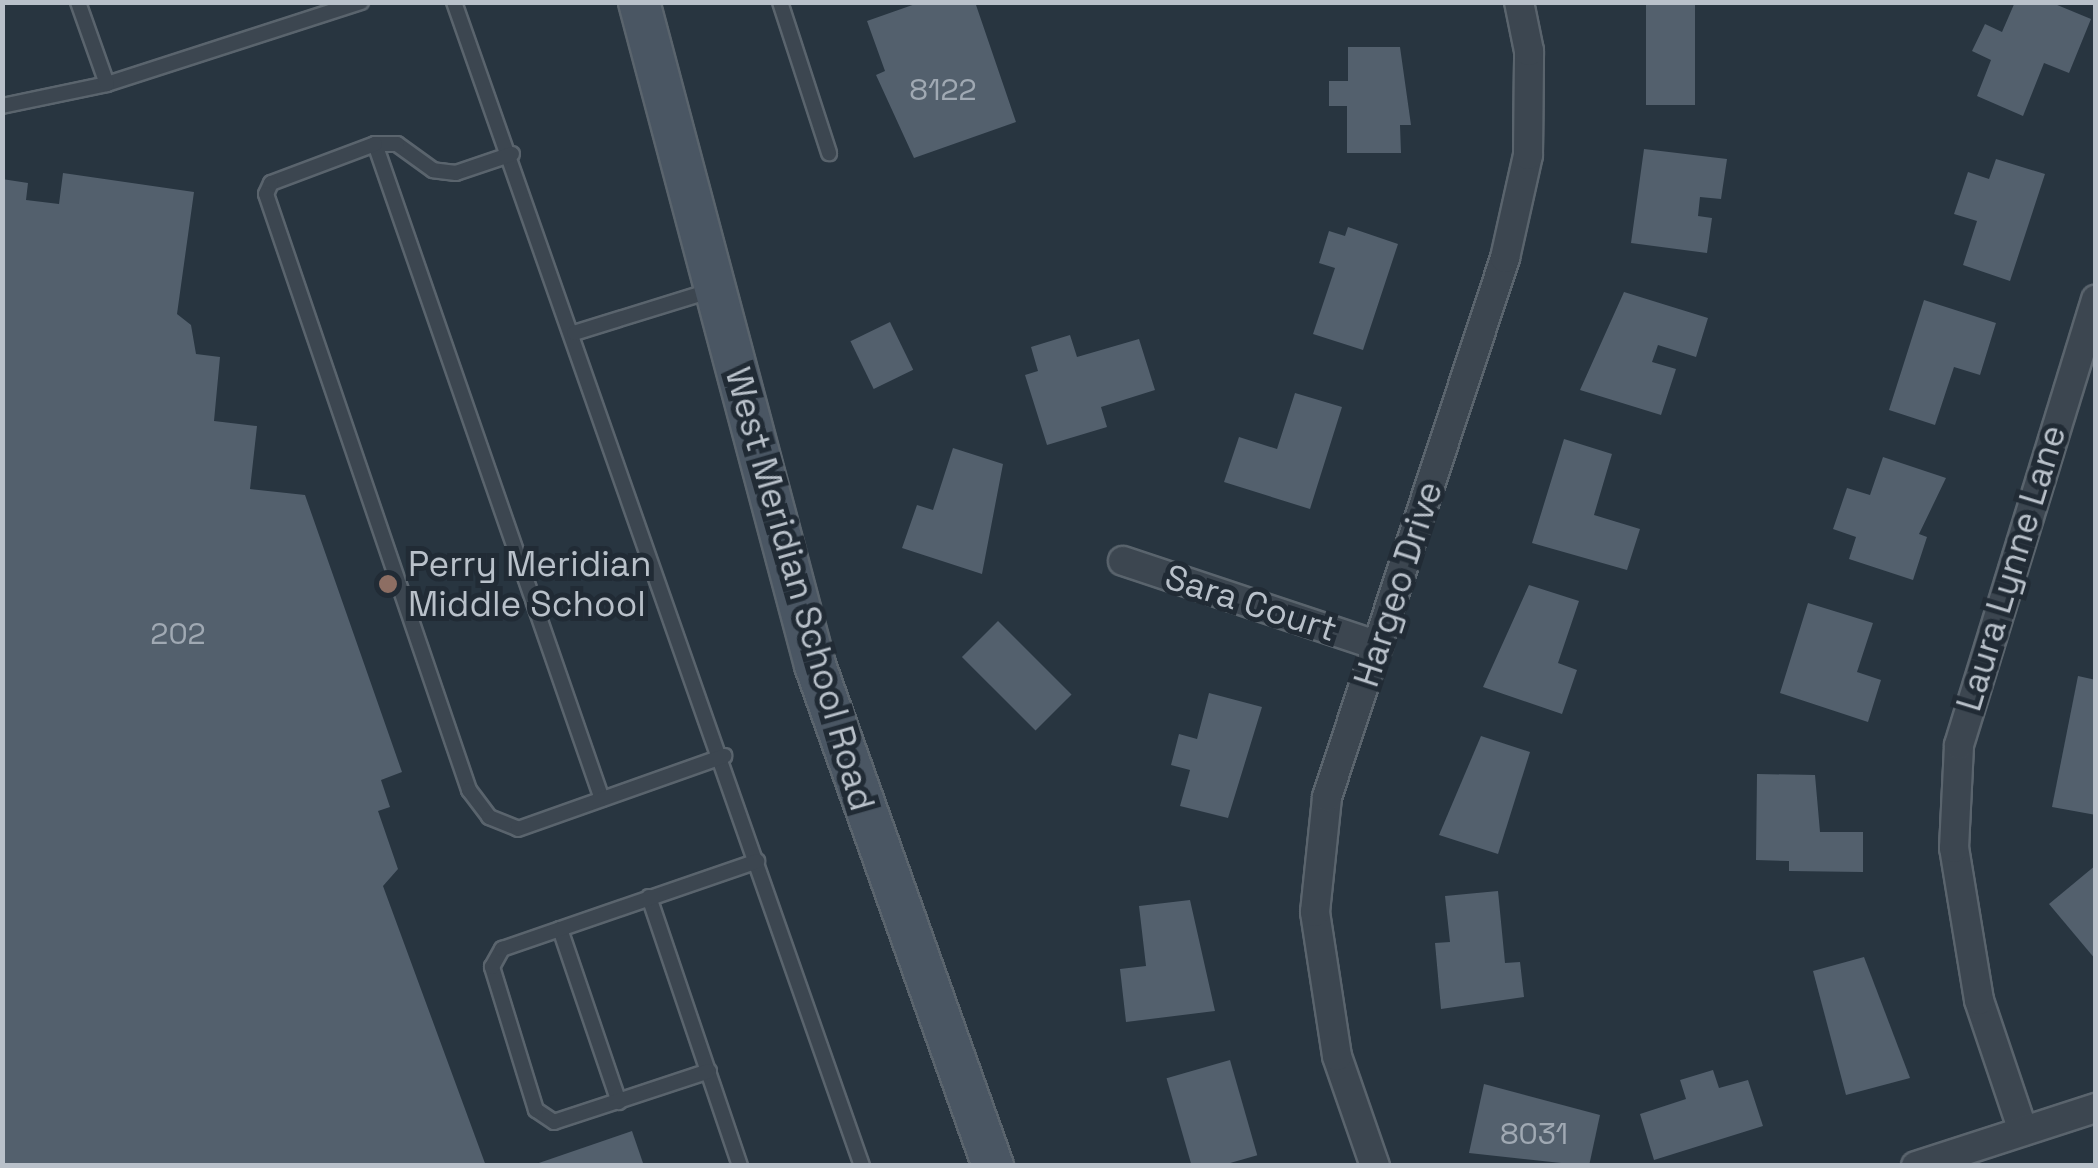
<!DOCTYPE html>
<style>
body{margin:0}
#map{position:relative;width:2098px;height:1168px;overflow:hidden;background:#283540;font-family:"Space Grotesk",sans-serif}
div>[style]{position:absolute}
.building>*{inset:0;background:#53606d;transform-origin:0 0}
.roads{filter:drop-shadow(2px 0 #5a646d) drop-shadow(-2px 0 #5a646d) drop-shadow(0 2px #5a646d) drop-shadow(0 -2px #5a646d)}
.service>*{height:14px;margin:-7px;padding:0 7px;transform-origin:7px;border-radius:7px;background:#3c4650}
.minor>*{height:28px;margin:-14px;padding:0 14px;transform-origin:14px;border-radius:14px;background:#3c4650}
.secondary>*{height:40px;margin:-20px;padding:0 20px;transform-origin:20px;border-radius:20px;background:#4a5663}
.dots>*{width:28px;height:28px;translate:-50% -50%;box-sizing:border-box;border:5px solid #212b35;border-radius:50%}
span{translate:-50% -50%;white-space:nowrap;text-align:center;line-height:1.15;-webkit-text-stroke:10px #212b35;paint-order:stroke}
.number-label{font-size:30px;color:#a0a9b3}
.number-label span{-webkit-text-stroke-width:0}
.poi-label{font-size:35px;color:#b9c1ca}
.left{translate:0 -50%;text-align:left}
.street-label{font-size:35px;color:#b9c1ca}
.frame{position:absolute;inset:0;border:5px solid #b9c1ca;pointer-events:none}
</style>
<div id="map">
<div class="building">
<div style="clip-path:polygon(921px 2px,975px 2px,1016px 122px,914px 158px,876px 75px,885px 71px,867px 21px)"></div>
<div style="left:1646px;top:2px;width:49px;height:103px"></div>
<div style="clip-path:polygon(2015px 2px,2050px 2px,2091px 19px,2069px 73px,2044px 63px,2023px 116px,1977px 96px,1991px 60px,1972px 51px,1985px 24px,2002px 32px)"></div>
<div style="clip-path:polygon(1348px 47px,1400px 47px,1411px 125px,1400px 125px,1401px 153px,1347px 153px,1347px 106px,1329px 106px,1329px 81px,1348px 81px)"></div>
<div style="clip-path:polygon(1644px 149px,1727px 159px,1721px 199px,1700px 197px,1698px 216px,1712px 218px,1707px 253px,1631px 243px)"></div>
<div style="clip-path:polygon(1996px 159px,2045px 174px,2010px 281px,1963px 265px,1977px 221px,1954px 214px,1968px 172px,1989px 179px)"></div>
<div style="clip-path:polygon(63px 173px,194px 192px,177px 314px,191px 325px,196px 354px,220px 357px,214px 421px,257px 426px,250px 489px,305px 495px,402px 772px,381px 780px,390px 807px,378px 811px,398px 869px,383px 886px,486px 1166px,2px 1166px,2px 179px,28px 183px,26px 200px,59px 204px)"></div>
<div style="clip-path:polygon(1348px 227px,1398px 244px,1363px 350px,1313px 334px,1335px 268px,1319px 263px,1329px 231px,1345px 236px)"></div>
<div style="clip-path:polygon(1624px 292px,1708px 318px,1696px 357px,1658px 345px,1652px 362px,1676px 369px,1661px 415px,1580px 390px)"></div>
<div style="clip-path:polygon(1924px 300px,1996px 323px,1980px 375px,1954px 367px,1935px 425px,1889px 410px)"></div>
<div style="left:890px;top:322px;width:53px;height:44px;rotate:64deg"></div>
<div style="clip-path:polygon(1070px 335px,1077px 357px,1139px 339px,1155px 390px,1101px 407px,1107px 427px,1047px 445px,1025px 375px,1038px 371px,1031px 347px)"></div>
<div style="clip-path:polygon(1295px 393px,1342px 407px,1310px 509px,1224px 482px,1239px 437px,1277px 449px)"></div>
<div style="clip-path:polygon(1564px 439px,1612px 454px,1594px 515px,1640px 529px,1627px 570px,1532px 543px)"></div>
<div style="clip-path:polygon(953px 448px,1003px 464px,982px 574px,902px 548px,917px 505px,933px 510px)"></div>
<div style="clip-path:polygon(1883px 457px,1946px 478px,1919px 534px,1927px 537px,1913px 580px,1849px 559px,1856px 537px,1833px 529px,1847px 488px,1870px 495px)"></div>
<div style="clip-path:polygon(1529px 585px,1579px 601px,1558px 663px,1577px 670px,1562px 714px,1483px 687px)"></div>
<div style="clip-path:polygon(1808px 603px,1873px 623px,1857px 672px,1881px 680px,1868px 722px,1780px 693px)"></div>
<div style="left:998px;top:621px;width:104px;height:51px;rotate:45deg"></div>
<div style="clip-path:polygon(2078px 676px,2096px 680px,2096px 815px,2052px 807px)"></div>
<div style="clip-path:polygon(1209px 693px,1262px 707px,1228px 818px,1180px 806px,1190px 770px,1171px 765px,1179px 734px,1197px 739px)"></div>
<div style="clip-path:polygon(1481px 736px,1530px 752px,1498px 854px,1439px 835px)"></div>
<div style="clip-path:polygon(1757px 774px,1815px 775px,1820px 832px,1863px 832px,1863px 872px,1789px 871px,1789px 861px,1756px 860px)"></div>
<div style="clip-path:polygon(2096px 865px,2096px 960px,2049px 904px)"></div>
<div style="clip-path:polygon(1498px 891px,1505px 963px,1520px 962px,1524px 997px,1441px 1009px,1435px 943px,1450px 942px,1445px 896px)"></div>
<div style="clip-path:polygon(1190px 900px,1215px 1011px,1126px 1022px,1120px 969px,1146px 966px,1139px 906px)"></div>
<div style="clip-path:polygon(1864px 957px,1910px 1078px,1846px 1095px,1813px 971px)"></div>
<div style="left:1230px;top:1060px;width:99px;height:66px;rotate:74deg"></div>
<div style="clip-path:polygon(1713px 1070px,1719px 1088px,1748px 1080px,1763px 1126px,1654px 1160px,1640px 1114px,1686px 1099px,1680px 1080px)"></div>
<div style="clip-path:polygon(1484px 1084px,1600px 1115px,1589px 1166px,1469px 1153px)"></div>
<div style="clip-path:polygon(632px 1131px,644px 1166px,534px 1166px,533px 1165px)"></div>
</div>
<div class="roads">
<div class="service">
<div style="left:454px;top:2px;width:1233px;rotate:70.68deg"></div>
<div style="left:780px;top:2px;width:159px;rotate:72deg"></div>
<div style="left:107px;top:84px;width:267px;rotate:-17.9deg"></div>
<div style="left:2px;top:106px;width:107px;rotate:-11.8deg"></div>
<div style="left:107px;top:84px;width:87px;rotate:-109.5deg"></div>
<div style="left:375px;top:144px;width:693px;rotate:70.89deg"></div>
<div style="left:512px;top:154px;width:59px;rotate:161.3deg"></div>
<div style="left:456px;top:173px;width:23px;rotate:-173deg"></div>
<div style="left:433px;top:170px;width:44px;rotate:-144.2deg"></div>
<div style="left:397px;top:144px;width:22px;rotate:180deg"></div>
<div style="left:375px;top:144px;width:111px;rotate:159.4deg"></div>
<div style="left:271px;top:183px;width:12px;rotate:114deg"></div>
<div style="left:266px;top:194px;width:630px;rotate:71.19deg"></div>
<div style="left:469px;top:790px;width:34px;rotate:53deg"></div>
<div style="left:489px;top:817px;width:31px;rotate:22deg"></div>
<div style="left:518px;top:829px;width:219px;rotate:-19.5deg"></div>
<div style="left:574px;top:333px;width:142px;rotate:-17.2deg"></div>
<div style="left:649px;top:897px;width:284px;rotate:71.3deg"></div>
<div style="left:560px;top:929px;width:183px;rotate:71.2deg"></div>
<div style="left:709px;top:1071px;width:163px;rotate:161.8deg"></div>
<div style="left:554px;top:1122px;width:22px;rotate:-146deg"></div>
<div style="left:536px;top:1110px;width:150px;rotate:-107.1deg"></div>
<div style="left:492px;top:967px;width:21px;rotate:-61deg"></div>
<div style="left:502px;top:949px;width:270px;rotate:-19deg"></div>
</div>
<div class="minor">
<div style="left:1123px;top:561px;width:269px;rotate:18.4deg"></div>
<div style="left:2023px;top:1131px;width:138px;rotate:-108.6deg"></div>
<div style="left:1979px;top:1000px;width:154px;rotate:-99.3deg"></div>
<div style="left:1954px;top:848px;width:103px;rotate:-87.2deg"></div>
<div style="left:1959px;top:745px;width:466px;rotate:-72.9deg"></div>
<div style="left:1375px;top:1166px;width:116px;rotate:-109.1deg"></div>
<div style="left:1337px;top:1056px;width:146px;rotate:-98.7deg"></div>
<div style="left:1315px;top:912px;width:116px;rotate:-84deg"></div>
<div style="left:1327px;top:797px;width:568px;rotate:-71.72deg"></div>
<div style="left:1505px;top:258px;width:106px;rotate:-77.4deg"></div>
<div style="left:1528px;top:155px;width:104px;rotate:-89.4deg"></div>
<div style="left:1529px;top:51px;width:50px;rotate:-101.5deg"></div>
<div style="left:1916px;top:1166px;width:189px;rotate:-17.9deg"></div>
</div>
<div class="secondary">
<div style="left:639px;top:2px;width:686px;rotate:75.13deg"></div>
<div style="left:815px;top:665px;width:532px;rotate:70.44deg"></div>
</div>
</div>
<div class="dots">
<div style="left:388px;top:584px;background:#8d6e63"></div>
</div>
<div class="number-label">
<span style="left:943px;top:90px">8122</span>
<span style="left:178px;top:634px">202</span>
<span style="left:1534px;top:1134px">8031</span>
</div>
<div class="poi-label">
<span class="left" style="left:408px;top:584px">Perry Meridian<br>Middle School</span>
</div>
<div class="street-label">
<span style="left:2011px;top:568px;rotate:-73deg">Laura Lynne Lane</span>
<span style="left:1398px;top:584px;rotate:-72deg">Hargeo Drive</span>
<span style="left:800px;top:589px;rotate:74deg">West Meridian School Road</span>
<span style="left:1251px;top:603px;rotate:18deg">Sara Court</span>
</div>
<div class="frame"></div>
</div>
